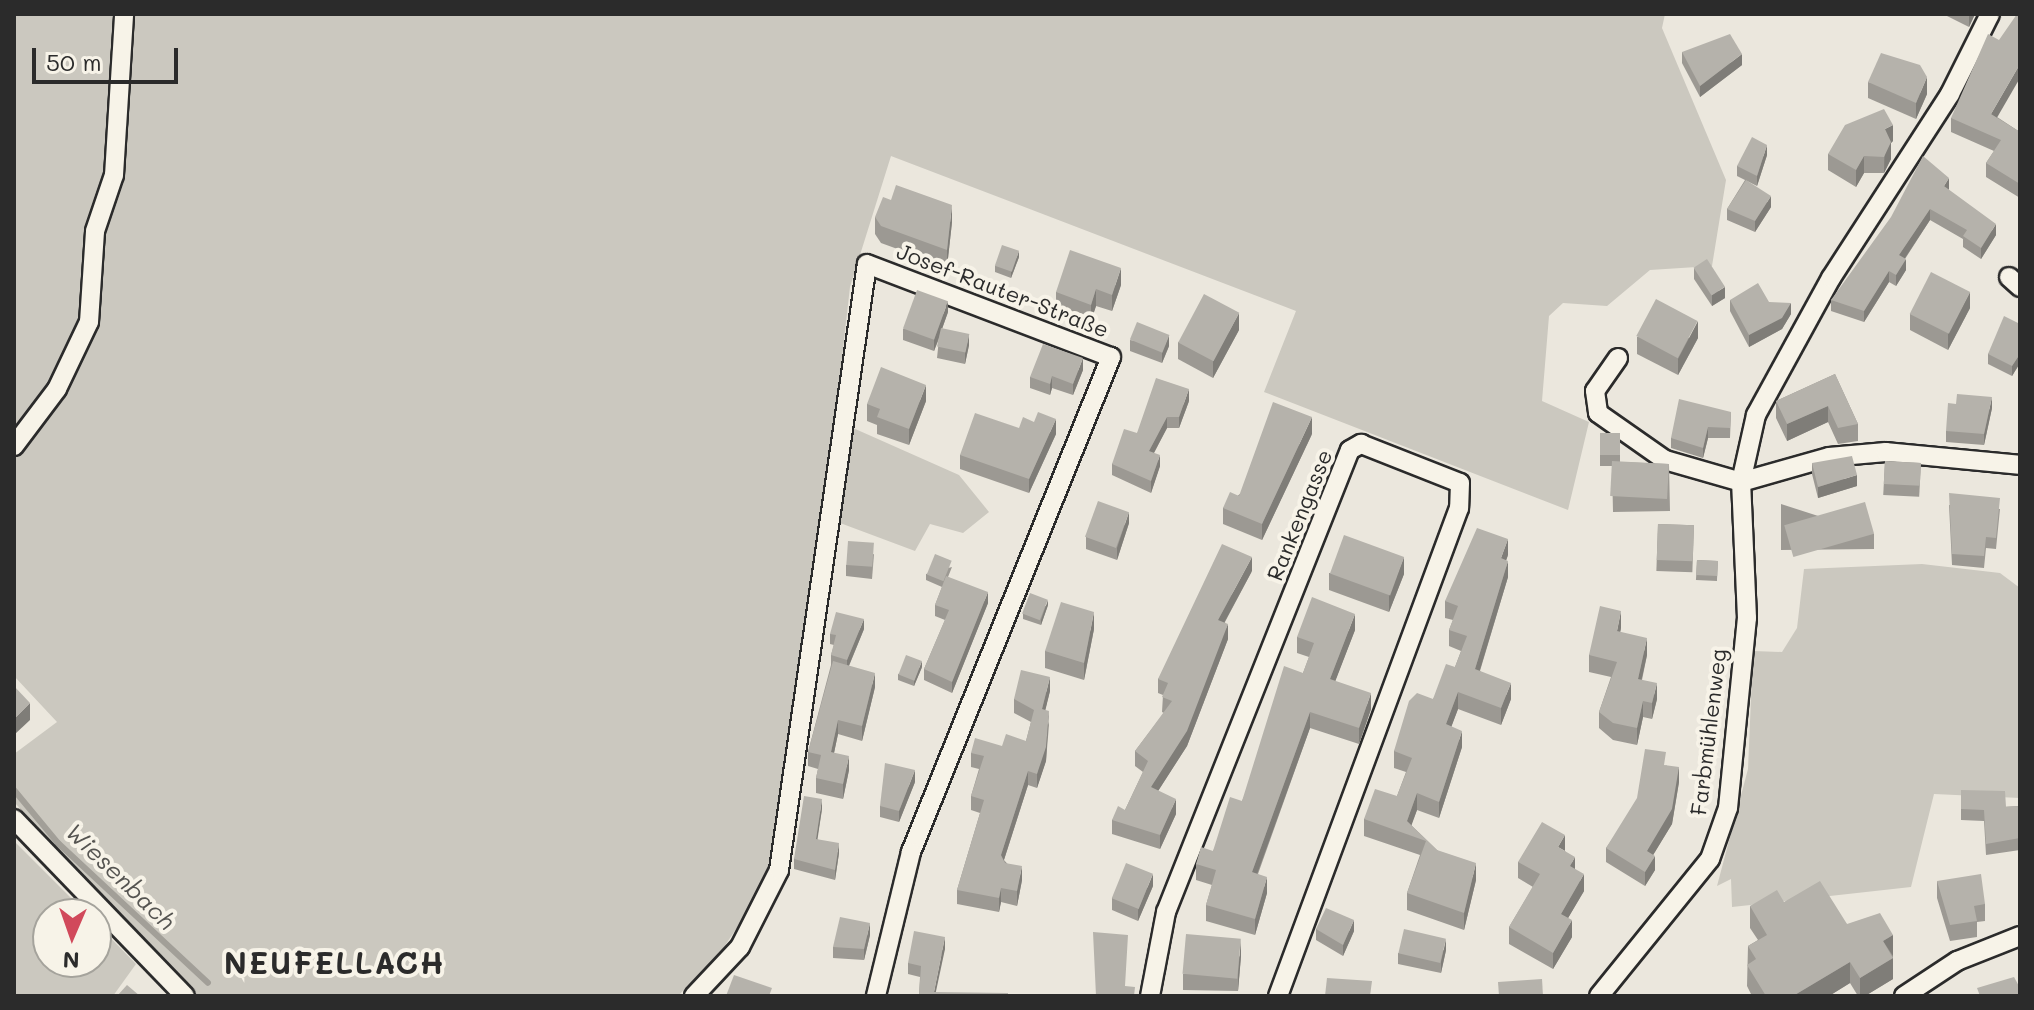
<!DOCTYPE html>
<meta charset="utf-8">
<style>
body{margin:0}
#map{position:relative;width:2034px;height:1010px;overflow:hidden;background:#ebe7dd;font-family:Mali,sans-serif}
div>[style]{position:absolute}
.green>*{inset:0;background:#cbc8bf}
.stream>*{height:6px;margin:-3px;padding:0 3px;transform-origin:3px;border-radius:3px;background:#a29f98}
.roads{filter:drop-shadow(2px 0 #2b2b2b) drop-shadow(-2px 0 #2b2b2b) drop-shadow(0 2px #2b2b2b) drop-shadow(0 -2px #2b2b2b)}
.minor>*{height:18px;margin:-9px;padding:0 9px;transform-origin:9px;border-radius:9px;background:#f7f3e8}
.wall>*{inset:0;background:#9c9993;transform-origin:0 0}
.shaded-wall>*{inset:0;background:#7f7d78}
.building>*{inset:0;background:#b5b2ab;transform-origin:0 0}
span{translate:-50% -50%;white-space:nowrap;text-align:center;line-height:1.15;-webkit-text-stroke:8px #f7f3e8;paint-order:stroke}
.street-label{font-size:22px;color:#2b2b2b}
.water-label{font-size:24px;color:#555451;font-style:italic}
.district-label{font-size:30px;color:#2b2b2b;font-weight:700;letter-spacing:2px}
.frame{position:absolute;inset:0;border:16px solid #2b2b2b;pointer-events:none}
.north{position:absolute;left:32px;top:898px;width:80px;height:80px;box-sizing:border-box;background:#f7f3e8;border:2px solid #a5a39c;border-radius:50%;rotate:182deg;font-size:22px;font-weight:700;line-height:32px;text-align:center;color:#2b2b2b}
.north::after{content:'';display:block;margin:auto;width:28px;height:36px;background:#d1495b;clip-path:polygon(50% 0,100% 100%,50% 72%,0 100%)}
.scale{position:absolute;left:32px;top:48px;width:146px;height:36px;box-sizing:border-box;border:4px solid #2b2b2b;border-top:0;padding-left:10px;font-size:24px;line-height:28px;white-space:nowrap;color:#2b2b2b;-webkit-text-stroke:6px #f7f3e8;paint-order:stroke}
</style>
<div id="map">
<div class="green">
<div style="clip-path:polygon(14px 14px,1665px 14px,1662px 28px,1726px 180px,1712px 266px,1650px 270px,1607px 306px,1563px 303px,1549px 316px,1542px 401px,1589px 422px,1568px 510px,1264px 392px,1296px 311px,891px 156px,850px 287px,835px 420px,959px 475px,989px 512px,963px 533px,930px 524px,915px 551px,824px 517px,776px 869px,724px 947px,678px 996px,196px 996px,14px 802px,14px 754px,57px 722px,14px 676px)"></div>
<div style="clip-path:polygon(1922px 564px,2000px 573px,2020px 588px,2020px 798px,1934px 794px,1911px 887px,1732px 907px,1731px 879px,1717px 886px,1748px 769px,1753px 651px,1782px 652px,1797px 628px,1804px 569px)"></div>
<div style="clip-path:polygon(14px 841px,87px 914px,48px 914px,48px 962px,96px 962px,96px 923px,136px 964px,113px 996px,14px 996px)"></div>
</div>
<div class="stream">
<div style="left:14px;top:790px;width:69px;rotate:50.3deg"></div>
<div style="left:58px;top:843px;width:205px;rotate:43deg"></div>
</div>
<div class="roads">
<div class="minor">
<div style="left:2009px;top:277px;width:15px;rotate:42deg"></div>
<div style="left:1618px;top:358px;width:40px;rotate:124.9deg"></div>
<div style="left:1595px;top:391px;width:22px;rotate:82deg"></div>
<div style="left:1598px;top:413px;width:82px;rotate:35deg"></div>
<div style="left:1665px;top:460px;width:79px;rotate:16.1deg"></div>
<div style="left:1741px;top:482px;width:91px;rotate:-15.9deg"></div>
<div style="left:1829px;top:457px;width:57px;rotate:-5deg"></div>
<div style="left:1886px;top:452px;width:135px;rotate:5.5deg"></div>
<div style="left:14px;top:446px;width:71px;rotate:-53deg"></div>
<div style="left:57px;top:389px;width:74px;rotate:-64.5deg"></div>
<div style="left:89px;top:322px;width:91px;rotate:-86.2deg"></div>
<div style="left:95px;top:231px;width:59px;rotate:-71.3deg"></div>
<div style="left:114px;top:175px;width:161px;rotate:-86.4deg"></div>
<div style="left:14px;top:819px;width:246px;rotate:46deg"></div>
<div style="left:694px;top:996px;width:67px;rotate:-46.8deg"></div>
<div style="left:740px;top:947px;width:86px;rotate:-63.1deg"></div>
<div style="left:779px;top:870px;width:612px;rotate:-81.74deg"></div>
<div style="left:867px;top:264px;width:261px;rotate:20.9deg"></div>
<div style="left:1111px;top:357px;width:534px;rotate:112deg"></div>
<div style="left:911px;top:852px;width:148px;rotate:103.7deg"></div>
<div style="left:1150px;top:996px;width:86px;rotate:-79.2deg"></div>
<div style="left:1166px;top:912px;width:497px;rotate:-68.3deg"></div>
<div style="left:1350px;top:450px;width:13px;rotate:-29deg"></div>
<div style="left:1361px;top:444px;width:106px;rotate:21.5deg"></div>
<div style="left:1460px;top:483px;width:25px;rotate:92deg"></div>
<div style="left:1459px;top:508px;width:520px;rotate:110.35deg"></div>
<div style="left:1599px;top:996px;width:176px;rotate:-51deg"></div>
<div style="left:1710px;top:859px;width:54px;rotate:-70.6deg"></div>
<div style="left:1728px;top:808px;width:191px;rotate:-84.3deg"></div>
<div style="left:1747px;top:618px;width:136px;rotate:-92.5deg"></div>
<div style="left:1741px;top:482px;width:69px;rotate:-77.4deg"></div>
<div style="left:1756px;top:415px;width:156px;rotate:-61.3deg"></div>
<div style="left:1831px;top:278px;width:219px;rotate:-57.1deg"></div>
<div style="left:1950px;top:94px;width:89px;rotate:-63.4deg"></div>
<div style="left:1904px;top:996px;width:64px;rotate:-33.4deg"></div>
<div style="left:1957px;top:961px;width:68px;rotate:-21.6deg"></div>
</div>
</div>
<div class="wall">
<div style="clip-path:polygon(1943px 14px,1975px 14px,1969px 27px)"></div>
<div style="clip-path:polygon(1682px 52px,1742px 65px,1700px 97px,1682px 63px)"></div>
<div style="clip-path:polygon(1868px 82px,1927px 94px,1916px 119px,1868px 98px)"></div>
<div style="clip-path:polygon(1997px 117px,2020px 132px,2020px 198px,1986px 177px,1986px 163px,1994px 151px,1951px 132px,1951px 118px)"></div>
<div style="clip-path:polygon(1893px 141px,1891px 143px,1891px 159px,1884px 173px,1864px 173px,1856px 187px,1828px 170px,1828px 154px)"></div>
<div style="clip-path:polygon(1767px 155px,1757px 186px,1747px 181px,1771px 207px,1755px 232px,1727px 220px,1727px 209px,1745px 180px,1737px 176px,1737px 166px)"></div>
<div style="clip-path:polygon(1949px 189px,1948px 190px,1996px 235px,1981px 259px,1963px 247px,1963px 239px,1930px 220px,1905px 259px,1906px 270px,1896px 286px,1889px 282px,1864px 322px,1831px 311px,1831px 300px)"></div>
<div style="clip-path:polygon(875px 217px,952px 222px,947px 267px,881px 243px,875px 234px)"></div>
<div style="clip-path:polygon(1019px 257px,1011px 278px,995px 272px,995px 266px)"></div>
<div style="clip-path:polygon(1694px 268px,1725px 298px,1712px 306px,1694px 279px)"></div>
<div style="clip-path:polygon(1121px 285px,1112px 311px,1096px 306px,1091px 321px,1056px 308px,1056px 292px)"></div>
<div style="clip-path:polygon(1730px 300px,1769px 302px,1791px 314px,1782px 329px,1749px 347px,1730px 311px)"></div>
<div style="clip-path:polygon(1970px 308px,1948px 350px,1910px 330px,1910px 314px)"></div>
<div style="clip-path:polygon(948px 312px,942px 329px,969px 345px,965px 364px,937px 358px,939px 339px,934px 351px,903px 340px,903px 329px)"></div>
<div style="clip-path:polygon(2020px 324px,2020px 363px,2012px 376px,1988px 364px,1988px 354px)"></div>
<div style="clip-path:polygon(1239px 330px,1213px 378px,1178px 359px,1178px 342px)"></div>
<div style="clip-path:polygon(1637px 337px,1698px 338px,1678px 375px,1637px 354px)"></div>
<div style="clip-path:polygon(1130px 340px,1169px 346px,1162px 363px,1130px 351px)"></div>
<div style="clip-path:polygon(1083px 370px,1073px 395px,1052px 388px,1050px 395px,1030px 388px,1030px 377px)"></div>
<div style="clip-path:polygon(1835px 374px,1858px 424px,1858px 441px,1838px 444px,1828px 422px,1787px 441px,1776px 418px,1776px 401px)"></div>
<div style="clip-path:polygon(926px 401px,909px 445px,877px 434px,877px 425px,867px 421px,867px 404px)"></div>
<div style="clip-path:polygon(1189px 401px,1179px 428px,1167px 428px,1154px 453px,1160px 466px,1151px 493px,1112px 475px,1112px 464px,1137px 433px)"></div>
<div style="clip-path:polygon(1992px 408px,1984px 445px,1946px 442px,1946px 431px)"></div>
<div style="clip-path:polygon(1731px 412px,1730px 438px,1708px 438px,1703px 458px,1671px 448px,1671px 438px)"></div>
<div style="clip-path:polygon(1019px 428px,1056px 434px,1029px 493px,960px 469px,960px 455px)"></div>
<div style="clip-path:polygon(1600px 433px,1620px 433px,1620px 462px,1669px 464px,1670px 511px,1613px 512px,1612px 466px,1600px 466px)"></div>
<div style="clip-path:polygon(1312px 434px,1262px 540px,1223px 524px,1223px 508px)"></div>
<div style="left:1885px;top:461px;width:36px;height:34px;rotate:3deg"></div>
<div style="clip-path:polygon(1812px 463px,1857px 486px,1818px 498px,1812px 474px)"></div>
<div style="clip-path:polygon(1781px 504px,1874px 534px,1874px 549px,1781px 550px)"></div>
<div style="clip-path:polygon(1949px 505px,2000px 509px,1996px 549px,1986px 548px,1984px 568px,1952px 565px)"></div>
<div style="clip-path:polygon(1129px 523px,1117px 560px,1086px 549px,1086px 537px)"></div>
<div style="left:1658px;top:524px;width:36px;height:47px;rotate:2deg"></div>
<div style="clip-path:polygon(874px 554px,872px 579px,846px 576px,846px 565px)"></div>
<div style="clip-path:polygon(1508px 555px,1506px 560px,1508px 577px,1480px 671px,1511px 699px,1501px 725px,1458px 709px,1451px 727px,1462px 747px,1439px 818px,1417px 810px,1411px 825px,1437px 850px,1476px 880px,1464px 930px,1407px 910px,1407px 893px,1420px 855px,1364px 836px,1364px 819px,1397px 796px,1406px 772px,1394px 768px,1394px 751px,1433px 699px,1455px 667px,1461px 651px,1449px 646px,1449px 630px,1453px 620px,1445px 618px,1445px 601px)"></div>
<div style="left:1697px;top:560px;width:21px;height:20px;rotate:3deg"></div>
<div style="clip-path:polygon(952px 567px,948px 577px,988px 603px,952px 693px,924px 680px,924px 669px,945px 620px,935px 616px,935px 605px,942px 587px,926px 580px,926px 574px)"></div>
<div style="clip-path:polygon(1252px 571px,1225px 622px,1228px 639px,1187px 746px,1158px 791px,1176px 814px,1160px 849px,1112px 834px,1112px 820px,1125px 810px,1143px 772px,1135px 766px,1135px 751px,1164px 713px,1162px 712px,1163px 695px,1158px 693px,1158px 679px)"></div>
<div style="clip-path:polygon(1329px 573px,1404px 574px,1389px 612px,1329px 590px)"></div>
<div style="clip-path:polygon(1048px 605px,1041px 625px,1023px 619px,1023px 614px)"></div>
<div style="clip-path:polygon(1621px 628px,1620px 632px,1647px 655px,1642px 680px,1657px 699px,1652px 719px,1643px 717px,1637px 745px,1613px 740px,1599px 728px,1599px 712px,1611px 677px,1589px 672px,1589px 655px)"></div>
<div style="clip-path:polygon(864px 629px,849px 666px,875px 687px,862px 741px,838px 734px,834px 753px,849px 770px,843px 799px,816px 793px,816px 778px,818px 769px,808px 766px,808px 752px,831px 665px,831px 655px,834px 645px,830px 644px,830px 634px)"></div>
<div style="clip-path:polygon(1094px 629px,1084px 680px,1045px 668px,1045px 651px)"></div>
<div style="clip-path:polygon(1355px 630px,1335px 681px,1371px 709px,1359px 744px,1310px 728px,1258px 874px,1267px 893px,1255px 935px,1206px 921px,1206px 905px,1212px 885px,1196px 880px,1196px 864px,1213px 851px,1242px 801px,1303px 673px,1309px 657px,1297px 653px,1297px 637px)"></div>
<div style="clip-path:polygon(922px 667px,914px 686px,898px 680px,898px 674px)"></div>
<div style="clip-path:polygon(1050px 691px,1045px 710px,1049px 725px,1046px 761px,1037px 788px,1028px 785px,1004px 860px,1022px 880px,1017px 906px,1001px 902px,999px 912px,957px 904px,957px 890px,980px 813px,971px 810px,971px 796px,979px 769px,971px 767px,971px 753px,1026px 741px,1031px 722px,1014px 713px,1014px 699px)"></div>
<div style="clip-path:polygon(1666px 765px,1679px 782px,1672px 824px,1653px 855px,1655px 870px,1645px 886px,1606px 862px,1606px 848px)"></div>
<div style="clip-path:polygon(915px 782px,899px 822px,880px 817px,880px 806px)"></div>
<div style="clip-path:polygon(2020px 806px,2020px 850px,1986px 855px,1984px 821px,1961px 820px,1961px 809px)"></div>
<div style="clip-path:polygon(822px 809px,817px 839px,839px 853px,835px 880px,794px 869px,794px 859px)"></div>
<div style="clip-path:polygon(1565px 851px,1575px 869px,1584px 891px,1568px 918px,1572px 937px,1553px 969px,1509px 944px,1509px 927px,1533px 887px,1518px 878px,1518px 862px)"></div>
<div style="clip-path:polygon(1937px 881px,1985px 904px,1985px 921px,1977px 922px,1977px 937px,1950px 941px,1937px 898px)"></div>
<div style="clip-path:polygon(1153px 886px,1138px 921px,1112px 910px,1112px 898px)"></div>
<div style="clip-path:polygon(1784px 902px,1847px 924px,1893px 935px,1893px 979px,1865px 996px,1858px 996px,1850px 983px,1829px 996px,1752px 996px,1747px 986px,1748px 946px,1758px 940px,1750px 928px,1750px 906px)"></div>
<div style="clip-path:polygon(1316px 929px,1354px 931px,1343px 956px,1316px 940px)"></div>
<div style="clip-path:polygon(870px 935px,864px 960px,833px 958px,833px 947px)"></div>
<div style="clip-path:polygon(945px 949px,919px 996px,920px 977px,908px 974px,908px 963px)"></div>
<div style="clip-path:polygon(1446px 950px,1441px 973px,1398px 964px,1398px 953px)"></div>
<div style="clip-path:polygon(1241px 956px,1238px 991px,1183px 990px,1183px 974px)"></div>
</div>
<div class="shaded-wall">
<div style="clip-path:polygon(1969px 14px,1975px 14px,1969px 27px)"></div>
<div style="clip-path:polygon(1742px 54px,1742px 65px,1700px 97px,1700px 86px)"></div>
<div style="clip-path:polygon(2020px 64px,2020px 78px,1991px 128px,1991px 114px)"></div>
<div style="clip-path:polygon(1927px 77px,1927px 94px,1916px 119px,1916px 103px)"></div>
<div style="clip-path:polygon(1893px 125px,1893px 141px,1891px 143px,1891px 159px,1884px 173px,1885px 129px)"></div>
<div style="clip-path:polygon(1767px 145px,1767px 155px,1757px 186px,1757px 176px)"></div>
<div style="clip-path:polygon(1864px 156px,1864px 173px,1856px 187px,1856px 170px)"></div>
<div style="clip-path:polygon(1949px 178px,1949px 189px,1944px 198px,1944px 186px)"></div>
<div style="clip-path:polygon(1771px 196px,1771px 207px,1755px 232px,1755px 221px)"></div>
<div style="clip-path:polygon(952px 205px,952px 222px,947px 267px,947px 250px)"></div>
<div style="clip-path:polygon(1930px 209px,1930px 220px,1899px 267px,1899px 255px)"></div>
<div style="clip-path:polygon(1996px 224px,1996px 235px,1981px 259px,1981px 248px)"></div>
<div style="clip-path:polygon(1019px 251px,1019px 257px,1011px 278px,1011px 272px)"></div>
<div style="clip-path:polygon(1906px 259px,1906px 270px,1896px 286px,1896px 275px)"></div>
<div style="clip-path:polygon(1121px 268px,1121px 285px,1112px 311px,1112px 295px)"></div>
<div style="clip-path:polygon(1889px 271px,1889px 282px,1864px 322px,1864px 311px)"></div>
<div style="clip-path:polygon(1725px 287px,1725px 298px,1712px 306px,1712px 295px)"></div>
<div style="clip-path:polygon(1096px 289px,1096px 306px,1091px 321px,1091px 305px)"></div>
<div style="clip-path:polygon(1970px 292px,1970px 308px,1948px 350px,1948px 333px)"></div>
<div style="clip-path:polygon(948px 301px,948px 312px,934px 351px,934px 340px)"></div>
<div style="clip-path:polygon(1791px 303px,1791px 314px,1782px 329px,1749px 347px,1749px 335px)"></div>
<div style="clip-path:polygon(1239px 313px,1239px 330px,1213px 378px,1213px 361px)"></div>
<div style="clip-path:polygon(1698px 321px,1698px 338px,1678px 375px,1678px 359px)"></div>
<div style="clip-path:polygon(969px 334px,969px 345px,965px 364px,965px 353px)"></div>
<div style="clip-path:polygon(1169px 335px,1169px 346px,1162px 363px,1162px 352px)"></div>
<div style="clip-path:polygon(2020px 354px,2020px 363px,2012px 376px,2012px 366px)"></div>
<div style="clip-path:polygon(1083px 358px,1083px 370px,1073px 395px,1073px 384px)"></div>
<div style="clip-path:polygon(1052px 376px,1052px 388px,1050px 395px,1050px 384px)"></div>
<div style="clip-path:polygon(926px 385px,926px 401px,909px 445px,909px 429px)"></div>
<div style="clip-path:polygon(1189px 389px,1189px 401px,1179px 428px,1179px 417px)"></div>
<div style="clip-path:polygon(1992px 397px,1992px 408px,1984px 445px,1984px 434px)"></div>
<div style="clip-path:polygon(1828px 406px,1828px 422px,1787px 441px,1787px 424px)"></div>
<div style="clip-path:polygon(1167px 417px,1167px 428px,1149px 462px,1149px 451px)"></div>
<div style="clip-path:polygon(1312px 417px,1312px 434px,1262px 540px,1262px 524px)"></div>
<div style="clip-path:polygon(1056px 419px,1056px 434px,1029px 493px,1029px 479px)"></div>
<div style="clip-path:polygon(1708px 427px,1708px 438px,1703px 458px,1703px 448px)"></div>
<div style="clip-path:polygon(1160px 455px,1160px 466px,1151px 493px,1151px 481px)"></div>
<div style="clip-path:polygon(1857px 475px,1857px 486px,1818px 498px,1818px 487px)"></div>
<div style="clip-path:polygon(1129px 512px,1129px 523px,1117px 560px,1117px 548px)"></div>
<div style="clip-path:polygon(1508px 539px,1508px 555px,1501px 575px,1501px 558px)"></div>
<div style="clip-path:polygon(1252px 557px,1252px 571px,1218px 634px,1218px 620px)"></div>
<div style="clip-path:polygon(1404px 557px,1404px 574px,1389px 612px,1389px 595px)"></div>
<div style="clip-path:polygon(1508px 561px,1508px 577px,1475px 686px,1475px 669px)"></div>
<div style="clip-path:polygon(988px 592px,988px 603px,952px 693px,952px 682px)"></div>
<div style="clip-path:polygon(1048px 600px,1048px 605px,1041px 625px,1041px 620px)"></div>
<div style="clip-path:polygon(1621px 611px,1621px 628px,1617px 648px,1617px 631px)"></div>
<div style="clip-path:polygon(1094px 612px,1094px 629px,1084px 680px,1084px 663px)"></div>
<div style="clip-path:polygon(1355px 614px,1355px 630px,1330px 695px,1330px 679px)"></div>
<div style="clip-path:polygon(864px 619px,864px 629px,847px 670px,847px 660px)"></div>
<div style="clip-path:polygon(1228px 624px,1228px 639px,1187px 746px,1151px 802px,1151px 787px)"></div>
<div style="clip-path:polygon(1647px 638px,1647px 655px,1638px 695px,1638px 679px)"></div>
<div style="clip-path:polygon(922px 661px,922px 667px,914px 686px,914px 681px)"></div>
<div style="clip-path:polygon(875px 673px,875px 687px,862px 741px,862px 726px)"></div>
<div style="clip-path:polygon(1050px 677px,1050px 691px,1042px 724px,1042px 709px)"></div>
<div style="clip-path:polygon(1511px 683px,1511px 699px,1501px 725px,1501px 708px)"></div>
<div style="clip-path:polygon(1657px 683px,1657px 699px,1652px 719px,1652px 703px)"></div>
<div style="clip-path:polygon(1458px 692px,1458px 709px,1446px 741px,1446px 724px)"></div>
<div style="clip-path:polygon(1371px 693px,1371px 709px,1359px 744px,1359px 728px)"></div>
<div style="clip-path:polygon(1643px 701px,1643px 717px,1637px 745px,1637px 728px)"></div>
<div style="clip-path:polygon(30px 703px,30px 720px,14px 735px,14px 719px)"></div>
<div style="clip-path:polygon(1049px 711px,1046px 761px,1037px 788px,1037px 774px)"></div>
<div style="clip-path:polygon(1310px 712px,1310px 728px,1252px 888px,1252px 872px)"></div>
<div style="clip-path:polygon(838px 720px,838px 734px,831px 767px,831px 752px)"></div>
<div style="clip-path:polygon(1462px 731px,1462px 747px,1439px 818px,1439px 802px)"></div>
<div style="clip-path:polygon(849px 756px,849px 770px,843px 799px,843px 784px)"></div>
<div style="clip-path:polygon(1679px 767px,1679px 782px,1672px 824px,1647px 865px,1647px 851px)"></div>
<div style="clip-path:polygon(915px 770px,915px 782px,899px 822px,899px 811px)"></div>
<div style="clip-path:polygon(1028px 771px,1028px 785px,1001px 869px,1001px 855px)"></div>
<div style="clip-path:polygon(1417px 793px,1417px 810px,1408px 835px,1407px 821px)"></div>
<div style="clip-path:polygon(822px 799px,822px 809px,816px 849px,816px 839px)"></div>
<div style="clip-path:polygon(1176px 799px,1176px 814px,1160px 849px,1160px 835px)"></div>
<div style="clip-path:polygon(1565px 835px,1565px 851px,1558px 847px)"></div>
<div style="clip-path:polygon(839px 843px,839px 853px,835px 880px,835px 870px)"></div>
<div style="clip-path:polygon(1655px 856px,1655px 870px,1645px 886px,1645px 872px)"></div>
<div style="clip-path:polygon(1575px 857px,1575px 873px,1570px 866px)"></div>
<div style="clip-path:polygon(1476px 863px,1476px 880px,1464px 930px,1464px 913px)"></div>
<div style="clip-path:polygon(1022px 866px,1022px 880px,1017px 906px,1017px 891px)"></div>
<div style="clip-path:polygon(1153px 874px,1153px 886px,1138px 921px,1138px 910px)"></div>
<div style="clip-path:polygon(1584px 874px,1584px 891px,1561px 930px,1561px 914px)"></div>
<div style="clip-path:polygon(1267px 877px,1267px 893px,1255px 935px,1255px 919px)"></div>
<div style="clip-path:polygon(1001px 888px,1001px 902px,999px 912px,999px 898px)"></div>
<div style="clip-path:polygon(1354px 920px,1354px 931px,1343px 956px,1343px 945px)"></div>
<div style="clip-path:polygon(1572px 920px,1572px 937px,1553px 969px,1553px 953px)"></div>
<div style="clip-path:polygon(870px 923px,870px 935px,864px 960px,864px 949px)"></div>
<div style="clip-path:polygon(1893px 935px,1893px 956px,1883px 941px)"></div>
<div style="clip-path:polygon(945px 937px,945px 949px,935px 996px,934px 992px)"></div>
<div style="clip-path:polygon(1241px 939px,1241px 956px,1238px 991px,1238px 975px)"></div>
<div style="clip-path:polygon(1446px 939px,1446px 950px,1441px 973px,1441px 962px)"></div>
<div style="clip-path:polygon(1893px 958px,1893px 979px,1865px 996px,1860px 996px,1860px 978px)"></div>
<div style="clip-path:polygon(1850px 962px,1850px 983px,1829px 996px,1793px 996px)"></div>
</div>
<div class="building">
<div style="clip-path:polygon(2017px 14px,2020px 14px,2020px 64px,1991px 114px,2020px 132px,2020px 184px,1986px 163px,2001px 140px,1951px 118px,1988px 34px,1999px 40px)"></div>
<div style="clip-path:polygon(1730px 34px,1742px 54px,1700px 86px,1682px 52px)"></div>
<div style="clip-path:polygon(1881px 53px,1920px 65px,1927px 77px,1916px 103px,1868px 82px)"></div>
<div style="clip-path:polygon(1884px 109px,1893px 125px,1885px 129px,1891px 142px,1884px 157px,1864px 156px,1856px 170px,1828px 154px,1845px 125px)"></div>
<div style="clip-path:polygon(1752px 137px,1767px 145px,1757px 176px,1737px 166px)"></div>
<div style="clip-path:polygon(1923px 156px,1949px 178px,1944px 186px,1996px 224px,1981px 248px,1963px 236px,1967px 230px,1930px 209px,1899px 255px,1906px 259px,1896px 275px,1889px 271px,1864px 311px,1831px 300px,1891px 217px)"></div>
<div style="clip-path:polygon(1746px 180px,1771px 196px,1755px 221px,1727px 209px)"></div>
<div style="clip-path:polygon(896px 185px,952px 205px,947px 250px,881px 226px,875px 217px,883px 197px,891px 200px)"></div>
<div style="left:1002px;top:245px;width:18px;height:22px;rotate:19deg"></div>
<div style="clip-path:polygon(1070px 250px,1121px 268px,1112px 295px,1096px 289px,1091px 305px,1056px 292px)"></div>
<div style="left:1707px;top:259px;width:33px;height:16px;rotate:57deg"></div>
<div style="left:1931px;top:272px;width:44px;height:47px;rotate:27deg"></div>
<div style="clip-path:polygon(1758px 283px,1769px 302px,1791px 303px,1782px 318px,1749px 335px,1730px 300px)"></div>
<div style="left:917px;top:290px;width:33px;height:41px;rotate:20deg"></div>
<div style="left:1204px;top:294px;width:40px;height:55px;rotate:28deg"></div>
<div style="left:1656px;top:299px;width:47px;height:42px;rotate:28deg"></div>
<div style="clip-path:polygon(2004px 316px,2020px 324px,2020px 354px,2012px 366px,1988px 354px)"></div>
<div style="left:1137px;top:322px;width:35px;height:19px;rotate:22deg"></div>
<div style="left:941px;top:328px;width:29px;height:19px;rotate:12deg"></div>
<div style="clip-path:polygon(1043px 344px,1083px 358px,1073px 384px,1052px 376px,1050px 384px,1030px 377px)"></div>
<div style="clip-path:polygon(881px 367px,926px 385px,909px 429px,877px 417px,880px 409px,867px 404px)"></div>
<div style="clip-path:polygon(1835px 374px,1858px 424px,1838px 428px,1828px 406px,1787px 424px,1776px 401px)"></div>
<div style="clip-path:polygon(1156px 378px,1189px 389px,1179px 417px,1167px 417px,1149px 451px,1160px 455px,1151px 481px,1112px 464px,1124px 429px,1137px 433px)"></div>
<div style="clip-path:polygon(1957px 394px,1992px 397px,1984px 434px,1946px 431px,1948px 403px,1956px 404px)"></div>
<div style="clip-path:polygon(1679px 399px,1731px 412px,1730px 428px,1708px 427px,1703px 448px,1671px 438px)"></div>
<div style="clip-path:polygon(1273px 402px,1312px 417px,1262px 524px,1223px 508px,1230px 492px,1239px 496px)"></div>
<div style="clip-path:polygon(1038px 412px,1056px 419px,1029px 479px,960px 455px,975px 413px,1019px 428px,1023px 417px,1034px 422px)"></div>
<div style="left:1600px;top:433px;width:20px;height:22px"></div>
<div style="clip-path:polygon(1852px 456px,1857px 475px,1818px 487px,1812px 463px)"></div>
<div style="left:1612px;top:461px;width:57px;height:35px;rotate:3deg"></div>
<div style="left:1885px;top:461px;width:36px;height:23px;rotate:3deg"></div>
<div style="clip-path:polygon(1949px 493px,2000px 498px,1996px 538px,1986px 537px,1984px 556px,1952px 554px)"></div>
<div style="left:1098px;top:501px;width:33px;height:38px;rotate:20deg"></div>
<div style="left:1865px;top:502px;width:33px;height:84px;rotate:74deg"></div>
<div style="left:1658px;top:524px;width:36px;height:36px;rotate:2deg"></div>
<div style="clip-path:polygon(1477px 528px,1508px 539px,1501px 558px,1508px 561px,1475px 669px,1511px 683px,1501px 708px,1458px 692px,1446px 724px,1462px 731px,1439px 802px,1417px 793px,1407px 821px,1437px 850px,1476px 863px,1464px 913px,1407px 893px,1426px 841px,1364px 819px,1375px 789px,1397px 796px,1412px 758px,1394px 751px,1409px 701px,1417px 693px,1433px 699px,1446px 664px,1455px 667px,1467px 636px,1449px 630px,1458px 606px,1445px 601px)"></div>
<div style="left:1344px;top:535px;width:64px;height:41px;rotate:20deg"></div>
<div style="left:848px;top:541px;width:26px;height:24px;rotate:4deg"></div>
<div style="clip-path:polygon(1222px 544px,1252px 557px,1218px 620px,1228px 624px,1187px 731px,1151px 787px,1176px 799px,1160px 835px,1112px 820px,1118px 806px,1125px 810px,1148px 761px,1135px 751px,1172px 701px,1162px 697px,1168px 683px,1158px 679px)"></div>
<div style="left:935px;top:554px;width:18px;height:22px;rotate:22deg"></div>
<div style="left:1697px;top:560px;width:21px;height:15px;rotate:3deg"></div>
<div style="clip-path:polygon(946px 576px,988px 592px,952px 682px,924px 669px,949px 610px,935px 605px)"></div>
<div style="left:1030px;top:593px;width:19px;height:22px;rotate:21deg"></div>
<div style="clip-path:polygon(1312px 597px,1355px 614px,1330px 679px,1371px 693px,1359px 728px,1310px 712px,1252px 872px,1267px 877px,1255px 919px,1206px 905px,1216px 870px,1196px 864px,1201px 847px,1213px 851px,1230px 797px,1242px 801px,1284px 666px,1303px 673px,1314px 643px,1297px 637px)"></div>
<div style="clip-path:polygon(1061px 602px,1094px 612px,1084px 663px,1045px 651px)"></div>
<div style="clip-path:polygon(1600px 606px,1621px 611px,1617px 631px,1647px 638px,1638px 679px,1657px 683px,1652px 703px,1643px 701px,1637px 728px,1613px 723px,1599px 712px,1617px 662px,1589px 655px)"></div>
<div style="clip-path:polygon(836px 612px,864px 619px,847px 660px,831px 655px,836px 635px,830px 634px)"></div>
<div style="left:906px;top:655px;width:17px;height:21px;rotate:21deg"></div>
<div style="clip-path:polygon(833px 661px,875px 673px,862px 726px,838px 720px,831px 752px,849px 756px,843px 784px,816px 778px,821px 755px,808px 752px)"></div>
<div style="clip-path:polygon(1021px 670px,1050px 677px,1042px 709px,1049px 711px,1046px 747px,1037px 774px,1028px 771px,1001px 855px,1005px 863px,1022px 866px,1017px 891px,1001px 888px,999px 898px,957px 890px,984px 800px,971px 796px,984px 756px,971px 753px,975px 738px,1002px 746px,1006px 734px,1026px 741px,1034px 710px,1014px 699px)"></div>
<div style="clip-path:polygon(14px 686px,30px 703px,14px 719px)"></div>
<div style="clip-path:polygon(1645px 749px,1666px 752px,1664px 765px,1679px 767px,1672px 809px,1647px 851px,1655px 856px,1645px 872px,1606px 848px,1637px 798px)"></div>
<div style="clip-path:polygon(885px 763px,915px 770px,899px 811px,880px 806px)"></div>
<div style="clip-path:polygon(1961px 790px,2005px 791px,2006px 807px,2020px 806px,2020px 838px,1986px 844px,1984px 810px,1961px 809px)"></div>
<div style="clip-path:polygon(804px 796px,822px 799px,816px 839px,839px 843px,835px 870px,794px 859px)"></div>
<div style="clip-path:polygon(1542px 822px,1565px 835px,1558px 847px,1575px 857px,1570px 866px,1584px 874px,1561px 914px,1572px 920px,1553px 953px,1509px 927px,1540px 874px,1518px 862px)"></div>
<div style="left:1126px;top:863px;width:29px;height:38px;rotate:22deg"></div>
<div style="clip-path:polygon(1981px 874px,1985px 904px,1974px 906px,1977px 921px,1950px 925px,1937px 881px)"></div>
<div style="clip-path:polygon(1820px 881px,1847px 924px,1880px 913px,1893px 935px,1883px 941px,1893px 958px,1860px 978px,1850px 962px,1793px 996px,1766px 996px,1747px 965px,1756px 959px,1748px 946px,1767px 935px,1750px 906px,1777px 890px,1784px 902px)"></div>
<div style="clip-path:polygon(1326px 908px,1354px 920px,1343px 945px,1316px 929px)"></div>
<div style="clip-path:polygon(840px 917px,870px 923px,864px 949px,833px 947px)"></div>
<div style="left:1404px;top:929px;width:43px;height:25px;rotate:13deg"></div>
<div style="clip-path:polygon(914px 931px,945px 937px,934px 992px,1008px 993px,1008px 996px,919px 996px,921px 966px,908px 963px)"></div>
<div style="clip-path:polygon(1093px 932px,1128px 935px,1125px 986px,1135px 987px,1134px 996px,1096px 996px)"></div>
<div style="left:1186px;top:934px;width:55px;height:40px;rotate:5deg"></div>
<div style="clip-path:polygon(734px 975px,772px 988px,769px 996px,726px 996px)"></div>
<div style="clip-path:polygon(2014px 977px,2020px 988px,2020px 996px,1980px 996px,1977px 988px)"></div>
<div style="clip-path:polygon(1327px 978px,1372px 981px,1370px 996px,1325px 996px)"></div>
<div style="clip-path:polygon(1542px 979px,1543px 996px,1499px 996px,1498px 982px)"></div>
<div style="clip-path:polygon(127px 985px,140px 996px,117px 996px)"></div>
</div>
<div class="street-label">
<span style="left:1003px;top:290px;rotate:21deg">Josef-Rauter-Straße</span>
<span style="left:1299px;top:515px;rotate:-68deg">Rankengasse</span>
<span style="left:1708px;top:732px;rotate:-83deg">Farbmühlenweg</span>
</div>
<div class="water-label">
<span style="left:121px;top:876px;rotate:44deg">Wiesenbach</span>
</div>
<div class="district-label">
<span style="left:335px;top:962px">NEUFELLACH</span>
</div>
<div class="frame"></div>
<div class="north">N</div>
<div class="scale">50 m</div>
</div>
